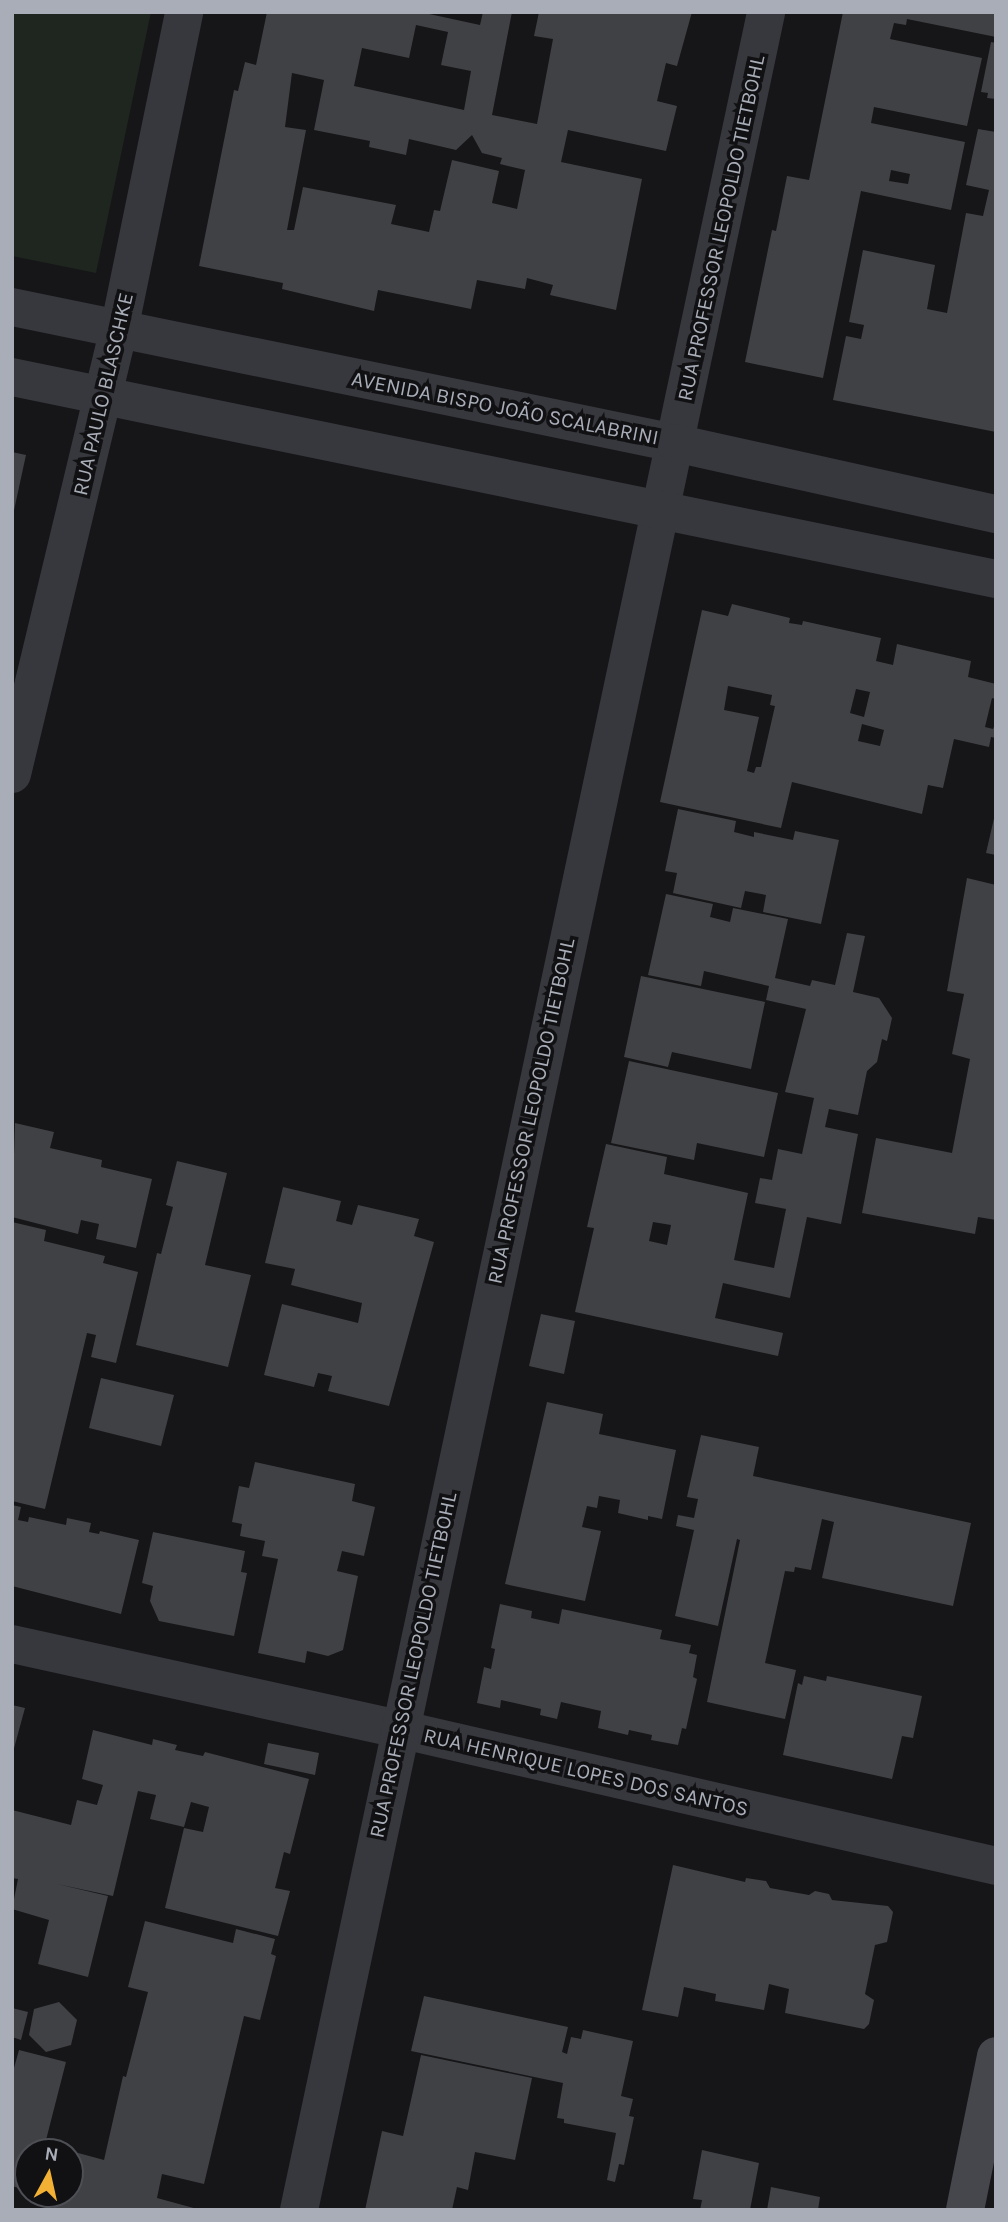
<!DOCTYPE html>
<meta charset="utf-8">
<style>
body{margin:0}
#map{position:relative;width:1008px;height:2222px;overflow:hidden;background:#161618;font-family:Karla,sans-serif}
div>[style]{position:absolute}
.green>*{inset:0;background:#1e261f}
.building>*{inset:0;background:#404145}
.minor>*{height:38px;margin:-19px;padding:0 19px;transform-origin:19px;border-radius:19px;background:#37383d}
.tertiary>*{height:38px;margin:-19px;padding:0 19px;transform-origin:19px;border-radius:19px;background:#37383d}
.secondary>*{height:38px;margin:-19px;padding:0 19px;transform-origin:19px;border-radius:19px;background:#45474d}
span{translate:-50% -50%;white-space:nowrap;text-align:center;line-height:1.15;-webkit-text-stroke:7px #111113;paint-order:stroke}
.street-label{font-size:21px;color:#a8adb8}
.frame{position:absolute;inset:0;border:14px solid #a8adb8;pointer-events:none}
.north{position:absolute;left:14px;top:2138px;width:70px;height:70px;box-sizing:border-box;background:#111113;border:2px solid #4d4f55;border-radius:50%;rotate:8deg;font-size:19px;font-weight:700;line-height:28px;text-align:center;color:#a8adb8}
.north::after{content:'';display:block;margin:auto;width:24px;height:32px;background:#f2b134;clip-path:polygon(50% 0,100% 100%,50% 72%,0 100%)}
</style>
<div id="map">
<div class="green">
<div style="clip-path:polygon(12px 12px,151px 12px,96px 273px,12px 256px)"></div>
</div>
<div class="building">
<div style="clip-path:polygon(evenodd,267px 12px,420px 12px,480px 25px,483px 12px,512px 12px,492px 115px,537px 124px,553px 39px,534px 36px,539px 12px,692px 12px,677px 66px,666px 63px,657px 101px,677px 106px,666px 151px,568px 130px,561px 162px,642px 179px,616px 310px,550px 295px,553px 285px,527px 278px,525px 289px,477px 280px,471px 309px,378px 290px,374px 311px,282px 289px,283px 283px,199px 266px,234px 90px,238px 91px,245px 62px,256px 65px,267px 12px,416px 25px,448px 32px,441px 65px,471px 71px,464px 110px,354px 86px,362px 48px,409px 58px,416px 25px,267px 12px,292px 73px,324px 80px,314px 130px,370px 141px,369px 147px,406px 155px,409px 139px,456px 150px,472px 135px,482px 153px,502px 158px,500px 164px,525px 170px,517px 209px,492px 203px,499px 171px,452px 160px,440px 211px,434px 210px,429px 232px,391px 224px,396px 205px,303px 187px,294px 230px,287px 230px,306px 130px,285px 127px,292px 73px)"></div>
<div style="clip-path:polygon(evenodd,843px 12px,996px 12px,996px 37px,907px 19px,906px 25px,894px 23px,890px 39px,982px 58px,967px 126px,874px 107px,871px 123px,965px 142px,951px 210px,861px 191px,823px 378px,745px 362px,772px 230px,776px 231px,787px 176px,809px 180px,843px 12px,891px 170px,910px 174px,908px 184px,889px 181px,891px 170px)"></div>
<div style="clip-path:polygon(991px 42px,996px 43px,996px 99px,987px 98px,988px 93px,981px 92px)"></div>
<div style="clip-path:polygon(978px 129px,996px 132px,996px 432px,833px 400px,846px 336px,861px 339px,864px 325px,849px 322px,863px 250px,935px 265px,927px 309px,947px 313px,966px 213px,983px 216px,989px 190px,966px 185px)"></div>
<div style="clip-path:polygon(12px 452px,26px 455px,13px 515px,12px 515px)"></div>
<div style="clip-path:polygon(evenodd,732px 604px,790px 618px,789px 623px,802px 625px,803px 621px,881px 638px,876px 661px,893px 665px,897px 644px,971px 661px,968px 677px,996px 684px,996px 699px,992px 698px,985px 727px,993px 729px,996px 722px,996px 738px,991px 737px,989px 747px,954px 739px,943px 788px,928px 785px,922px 814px,792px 782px,781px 828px,660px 802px,702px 610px,728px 616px,732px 604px,728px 686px,772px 695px,770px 705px,775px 706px,761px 767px,756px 767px,754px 773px,747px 771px,759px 717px,724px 710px,728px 686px,732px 604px,856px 689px,870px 692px,864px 717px,850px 713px,856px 689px,732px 604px,862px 724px,884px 730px,880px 746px,858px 741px,862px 724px)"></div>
<div style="clip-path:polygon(678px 809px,736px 821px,734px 832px,754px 837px,754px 832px,793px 840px,795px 831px,839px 840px,821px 924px,763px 912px,766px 895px,745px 891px,741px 908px,673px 893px,677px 873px,665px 871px)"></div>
<div style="clip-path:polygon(995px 814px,996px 814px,996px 855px,986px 853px)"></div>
<div style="clip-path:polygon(967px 878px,996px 885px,996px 1220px,978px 1217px,975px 1234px,862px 1213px,876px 1138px,952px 1153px,970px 1059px,952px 1054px,964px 994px,947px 991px)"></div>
<div style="clip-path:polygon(evenodd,666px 894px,713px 904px,710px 917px,730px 922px,733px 908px,788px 919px,775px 978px,810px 986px,812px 980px,835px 985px,847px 933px,865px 936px,853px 992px,879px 998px,892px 1018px,887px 1041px,882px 1039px,877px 1062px,867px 1071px,858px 1115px,829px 1109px,825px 1127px,858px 1134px,841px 1224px,807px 1217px,790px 1298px,723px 1283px,715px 1318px,783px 1333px,778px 1356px,575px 1312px,594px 1228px,587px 1227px,606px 1144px,667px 1157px,664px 1174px,748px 1193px,734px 1260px,774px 1268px,786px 1209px,755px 1203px,760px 1178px,772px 1180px,778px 1149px,802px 1154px,814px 1098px,785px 1092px,806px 1009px,766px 1000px,769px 986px,704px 971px,701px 986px,648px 975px,666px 894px,653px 1222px,671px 1225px,667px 1245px,649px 1241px,653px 1222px)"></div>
<div style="clip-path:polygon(641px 976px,765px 1002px,751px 1069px,672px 1052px,668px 1067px,624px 1057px)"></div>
<div style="clip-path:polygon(629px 1061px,778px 1093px,764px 1157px,697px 1143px,694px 1160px,611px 1143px)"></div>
<div style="clip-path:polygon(15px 1123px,54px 1132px,50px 1148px,102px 1160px,101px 1167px,152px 1179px,136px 1248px,96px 1239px,99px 1224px,81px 1220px,78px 1234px,12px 1217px)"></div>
<div style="clip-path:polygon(177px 1161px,227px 1173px,205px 1265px,251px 1275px,228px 1367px,136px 1345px,157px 1253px,161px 1254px,173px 1207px,166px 1205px)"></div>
<div style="clip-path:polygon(283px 1187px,341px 1201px,336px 1221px,352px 1225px,358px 1205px,419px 1219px,414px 1236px,434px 1242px,389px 1406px,328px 1391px,332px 1376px,318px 1373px,314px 1387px,264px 1375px,282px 1304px,358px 1323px,362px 1303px,291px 1285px,295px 1269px,265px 1263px)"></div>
<div style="clip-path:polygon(12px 1222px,46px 1230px,44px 1241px,105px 1256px,103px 1263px,138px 1272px,116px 1363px,91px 1357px,96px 1335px,87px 1333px,45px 1509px,12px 1501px)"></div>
<div style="clip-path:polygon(541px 1314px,575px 1321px,564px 1374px,529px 1366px)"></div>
<div style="clip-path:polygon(101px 1378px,174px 1395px,161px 1446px,89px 1428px)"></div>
<div style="clip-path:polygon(547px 1402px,603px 1414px,599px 1434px,676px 1450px,662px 1519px,648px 1516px,648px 1520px,618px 1513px,620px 1500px,599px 1496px,597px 1508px,587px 1506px,582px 1527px,601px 1531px,585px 1601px,505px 1584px)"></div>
<div style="clip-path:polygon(701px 1435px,759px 1447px,753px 1476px,971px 1523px,953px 1606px,822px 1578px,834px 1522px,822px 1519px,811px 1570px,795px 1567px,794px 1572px,785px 1571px,765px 1663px,796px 1670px,785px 1719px,707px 1702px,740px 1540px,737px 1539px,718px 1626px,675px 1616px,694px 1530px,676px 1526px,678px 1515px,694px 1518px,698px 1499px,687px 1497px)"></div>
<div style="clip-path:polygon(255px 1462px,355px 1484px,352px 1501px,375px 1507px,364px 1556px,342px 1551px,337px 1571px,358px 1576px,343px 1650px,328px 1656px,307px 1651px,305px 1663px,258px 1653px,278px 1559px,262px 1556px,265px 1541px,240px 1536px,242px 1524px,232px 1522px,239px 1486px,249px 1488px)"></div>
<div style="clip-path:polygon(12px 1505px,21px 1507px,18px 1520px,28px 1522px,29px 1517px,66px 1525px,67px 1518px,91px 1523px,89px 1532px,99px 1534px,100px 1531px,139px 1540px,121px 1614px,12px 1586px)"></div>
<div style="clip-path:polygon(153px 1532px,245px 1551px,241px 1572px,247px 1573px,234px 1636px,159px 1621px,150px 1601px,153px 1586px,142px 1583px)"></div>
<div style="clip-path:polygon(500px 1604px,532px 1611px,531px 1618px,559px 1624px,562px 1609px,662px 1630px,660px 1639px,691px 1645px,689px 1653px,697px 1655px,693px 1677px,697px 1679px,686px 1729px,682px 1728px,678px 1745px,651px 1740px,652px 1735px,629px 1730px,628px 1735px,598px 1728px,601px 1711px,561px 1702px,557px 1719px,540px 1715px,541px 1709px,501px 1700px,500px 1708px,477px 1703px,484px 1667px,491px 1669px,495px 1649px,491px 1648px)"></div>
<div style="clip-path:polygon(804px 1676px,826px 1681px,827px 1676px,922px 1696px,913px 1738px,902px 1736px,892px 1779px,783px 1755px,798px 1683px,802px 1685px)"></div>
<div style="clip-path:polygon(12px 1705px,25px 1708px,13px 1752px,12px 1752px)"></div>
<div style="clip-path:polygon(93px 1730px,152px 1745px,153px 1739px,177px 1745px,175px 1750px,203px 1756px,205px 1752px,309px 1779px,290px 1854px,284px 1852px,275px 1888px,290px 1891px,278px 1936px,165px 1908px,184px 1828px,203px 1832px,209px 1807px,191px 1802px,184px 1827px,150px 1819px,156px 1795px,138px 1791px,113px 1896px,57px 1884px,108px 1896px,88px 1977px,38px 1964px,49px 1920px,12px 1909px,18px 1879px,12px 1878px,12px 1810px,71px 1825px,77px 1800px,97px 1805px,103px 1785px,82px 1779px)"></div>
<div style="clip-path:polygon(268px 1743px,319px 1753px,315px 1775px,264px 1764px)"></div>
<div style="clip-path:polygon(673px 1865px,745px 1882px,746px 1878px,766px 1881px,770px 1888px,809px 1895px,815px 1891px,829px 1894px,832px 1900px,888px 1906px,893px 1912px,887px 1942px,875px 1945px,865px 1994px,874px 2000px,869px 2024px,864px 2029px,785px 2013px,789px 1989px,769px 1984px,764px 2010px,715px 2001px,716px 1994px,684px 1987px,678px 2017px,642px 2010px)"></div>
<div style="clip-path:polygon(145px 1921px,233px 1943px,236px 1929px,275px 1939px,271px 1954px,276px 1956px,260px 2020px,244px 2016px,204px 2184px,162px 2174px,157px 2198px,201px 2210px,53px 2210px,57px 2194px,70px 2194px,70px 2152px,28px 2152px,25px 2190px,12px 2186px,12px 2075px,19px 2050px,66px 2062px,45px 2144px,104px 2160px,123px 2076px,126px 2077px,148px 1992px,128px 1987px)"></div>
<div style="clip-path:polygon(424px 1996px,568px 2027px,562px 2052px,567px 2054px,571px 2037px,581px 2039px,583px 2030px,633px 2041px,621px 2096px,633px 2099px,629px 2116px,634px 2117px,624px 2165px,619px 2164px,615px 2182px,607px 2180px,616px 2133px,564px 2123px,564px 2119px,557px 2118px,563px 2083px,411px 2051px)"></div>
<div style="clip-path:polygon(59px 2002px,77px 2020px,71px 2045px,46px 2052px,29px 2035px,34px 2009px)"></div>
<div style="clip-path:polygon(12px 2008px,28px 2012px,21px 2040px,12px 2037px)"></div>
<div style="clip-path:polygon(421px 2055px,532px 2078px,515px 2160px,475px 2152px,468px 2190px,457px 2187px,452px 2210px,365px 2210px,382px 2131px,403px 2136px)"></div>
<div style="clip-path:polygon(702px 2150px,759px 2163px,750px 2210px,700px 2210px,702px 2200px,693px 2199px)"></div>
<div style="clip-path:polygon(771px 2187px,820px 2197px,818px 2210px,767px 2210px)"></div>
</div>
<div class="minor">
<div style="left:12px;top:774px;width:457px;rotate:-76.5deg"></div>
<div style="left:119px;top:330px;width:325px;rotate:-78.4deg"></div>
<div style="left:12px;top:1644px;width:396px;rotate:12.4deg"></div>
<div style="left:399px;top:1729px;width:613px;rotate:12.92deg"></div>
<div style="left:299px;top:2210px;width:2247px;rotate:-78deg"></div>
</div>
<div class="tertiary">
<div style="left:12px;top:307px;width:677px;rotate:11.59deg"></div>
<div style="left:675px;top:443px;width:329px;rotate:12.5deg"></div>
<div style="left:12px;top:377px;width:1005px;rotate:11.6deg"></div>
</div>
<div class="secondary">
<div style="left:965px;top:2210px;width:157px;rotate:-78.6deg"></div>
</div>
<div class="street-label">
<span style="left:721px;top:228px;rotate:-78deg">RUA PROFESSOR LEOPOLDO TIETBOHL</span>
<span style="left:103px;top:394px;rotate:-77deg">RUA PAULO BLASCHKE</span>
<span style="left:505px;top:408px;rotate:11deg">AVENIDA BISPO JOÃO SCALABRINI</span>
<span style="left:531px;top:1111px;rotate:-78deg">RUA PROFESSOR LEOPOLDO TIETBOHL</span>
<span style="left:413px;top:1665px;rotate:-78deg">RUA PROFESSOR LEOPOLDO TIETBOHL</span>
<span style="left:586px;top:1772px;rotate:13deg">RUA HENRIQUE LOPES DOS SANTOS</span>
</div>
<div class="frame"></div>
<div class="north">N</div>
</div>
